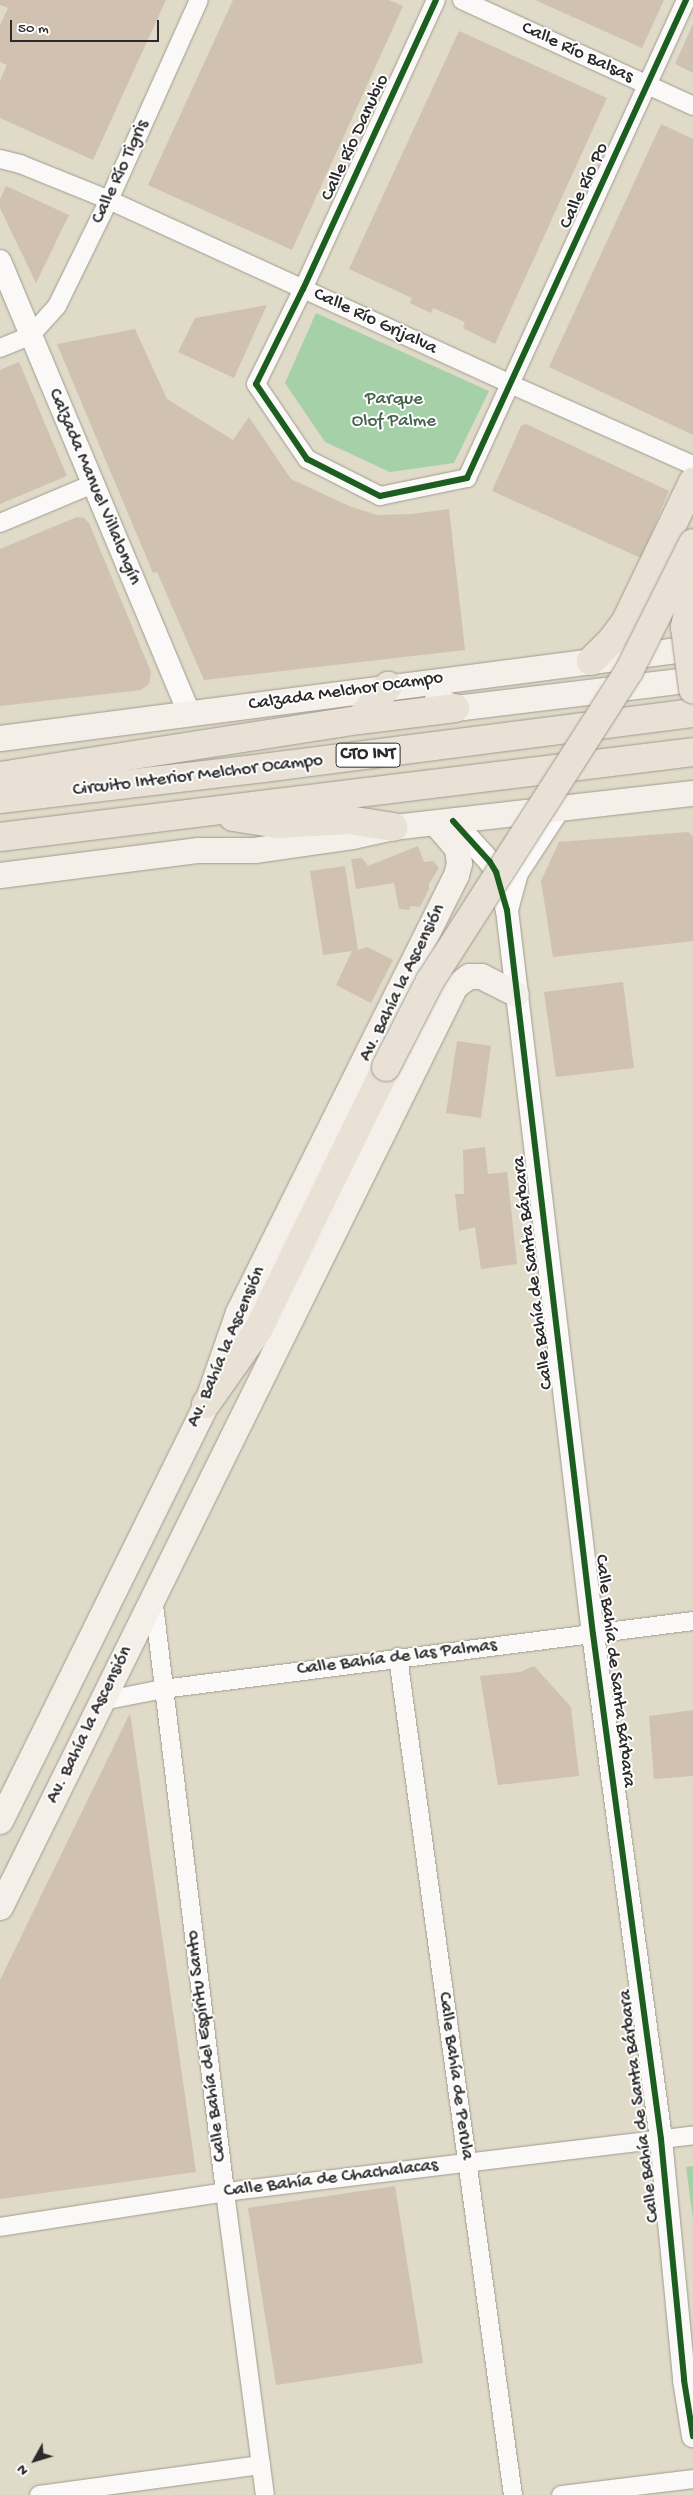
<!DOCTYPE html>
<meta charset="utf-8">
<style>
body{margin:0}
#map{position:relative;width:693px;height:2495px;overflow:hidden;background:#e0dac8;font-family:"Gochi Hand",sans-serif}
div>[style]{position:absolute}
.green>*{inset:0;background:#a6d1a8}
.building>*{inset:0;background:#d1c1b1}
.roads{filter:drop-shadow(0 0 1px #9f9b90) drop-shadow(0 0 1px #9f9b90)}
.minor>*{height:18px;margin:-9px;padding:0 9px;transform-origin:9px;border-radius:9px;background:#faf9f7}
.tertiary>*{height:22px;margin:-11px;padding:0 11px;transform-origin:11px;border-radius:11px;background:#faf9f7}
.secondary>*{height:25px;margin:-12.5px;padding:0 12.5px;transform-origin:12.5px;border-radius:12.5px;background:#f4f0e9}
.primary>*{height:28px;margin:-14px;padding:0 14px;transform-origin:14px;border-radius:14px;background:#e9e1d5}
.motorway>*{height:28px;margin:-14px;padding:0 14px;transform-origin:14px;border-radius:14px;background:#e9e1d5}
.bridges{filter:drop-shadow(0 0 1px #9f9b90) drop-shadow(0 0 1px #9f9b90)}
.primary-bridge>*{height:28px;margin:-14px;padding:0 14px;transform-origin:14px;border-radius:14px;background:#e9e1d5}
.cycleway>*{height:6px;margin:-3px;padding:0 3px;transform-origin:3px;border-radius:3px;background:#1b5e20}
span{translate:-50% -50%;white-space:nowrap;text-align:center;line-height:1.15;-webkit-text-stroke:4px #fff;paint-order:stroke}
.shield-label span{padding:1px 4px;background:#fff;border:1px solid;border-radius:4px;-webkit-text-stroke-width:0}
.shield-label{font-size:18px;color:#2b2b2b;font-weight:700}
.street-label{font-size:19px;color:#2b2b2b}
.park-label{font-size:19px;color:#46634d}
.north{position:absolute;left:10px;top:2435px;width:50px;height:50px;-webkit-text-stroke:4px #fff;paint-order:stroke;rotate:231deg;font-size:14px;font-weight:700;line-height:20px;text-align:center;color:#2b2b2b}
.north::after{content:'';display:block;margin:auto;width:18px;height:22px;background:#2b2b2b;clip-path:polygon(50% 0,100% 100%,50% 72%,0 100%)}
.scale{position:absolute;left:10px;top:20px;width:149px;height:22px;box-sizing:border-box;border:2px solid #2b2b2b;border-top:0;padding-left:6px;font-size:15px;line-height:18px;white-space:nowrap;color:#2b2b2b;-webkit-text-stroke:4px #fff;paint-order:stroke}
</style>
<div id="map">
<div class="green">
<div style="clip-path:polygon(316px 313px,489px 391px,454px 463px,390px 472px,325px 442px,285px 383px)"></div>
<div style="clip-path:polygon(693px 2166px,693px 2219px,686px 2167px)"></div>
</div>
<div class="building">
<div style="clip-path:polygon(0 0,166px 0,93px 160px,0 118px,0 81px,7px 65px,0 62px,0 25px,8px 8px,0 5px)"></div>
<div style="clip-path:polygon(233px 0,389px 0,403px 6px,292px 250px,148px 185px)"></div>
<div style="clip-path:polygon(535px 0,664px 0,642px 48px)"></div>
<div style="clip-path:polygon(693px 24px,693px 73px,675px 64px)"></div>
<div style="clip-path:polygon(459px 31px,607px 98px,495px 344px,463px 328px,465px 322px,433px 308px,431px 313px,410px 303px,412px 298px,349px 269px)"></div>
<div style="clip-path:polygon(661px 124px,693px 139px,693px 435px,549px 367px)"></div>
<div style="clip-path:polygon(6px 186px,69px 215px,36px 283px,0 208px,0 199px)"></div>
<div style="clip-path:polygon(267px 305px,234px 378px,178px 352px,195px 318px)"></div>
<div style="clip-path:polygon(135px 329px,167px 399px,233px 440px,249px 417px,291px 479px,349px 506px,377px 515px,412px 514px,449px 509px,465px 650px,204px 680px,157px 572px,153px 573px,57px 344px)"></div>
<div style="clip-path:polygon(19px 362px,67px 476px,0 504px,0 370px)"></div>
<div style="clip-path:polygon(526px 424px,669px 491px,641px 558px,492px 491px,521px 426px)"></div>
<div style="clip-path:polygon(77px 517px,84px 518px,89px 523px,151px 672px,149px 684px,141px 690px,0 706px,0 549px)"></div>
<div style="clip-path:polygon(688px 832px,693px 836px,693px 941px,553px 957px,541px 881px,559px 842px)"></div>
<div style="clip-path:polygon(418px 846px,424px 862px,433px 861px,439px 868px,429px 884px,429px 889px,420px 907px,411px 906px,409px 910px,399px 909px,394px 883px,356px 889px,351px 859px,362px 858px,368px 866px)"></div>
<div style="clip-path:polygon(345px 866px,358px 950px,367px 947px,393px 960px,371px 1003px,336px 985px,352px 951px,323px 955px,310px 871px)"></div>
<div style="clip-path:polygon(623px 982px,634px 1068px,556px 1077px,544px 992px)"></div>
<div style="clip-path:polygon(457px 1041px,491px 1046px,481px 1118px,446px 1113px)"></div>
<div style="clip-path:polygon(485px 1147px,488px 1174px,507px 1172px,517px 1264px,481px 1269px,475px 1227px,459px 1231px,455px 1194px,464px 1194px,463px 1150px)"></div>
<div style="clip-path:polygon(534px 1666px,571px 1707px,579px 1776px,498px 1785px,480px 1676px,520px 1672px)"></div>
<div style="clip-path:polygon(693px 1710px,693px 1776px,654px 1779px,649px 1716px)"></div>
<div style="clip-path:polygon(130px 1713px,196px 2172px,0 2199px,0 1980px)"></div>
<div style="clip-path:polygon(395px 2186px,423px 2363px,276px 2385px,248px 2208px)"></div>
</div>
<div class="roads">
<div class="minor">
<div style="left:436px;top:0;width:318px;rotate:114.7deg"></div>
<div style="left:303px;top:289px;width:106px;rotate:116.3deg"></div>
<div style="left:256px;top:384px;width:91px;rotate:55.8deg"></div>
<div style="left:307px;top:459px;width:82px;rotate:26.9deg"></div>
<div style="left:380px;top:496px;width:89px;rotate:-11.7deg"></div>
<div style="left:467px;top:478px;width:526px;rotate:-65.38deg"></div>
<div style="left:462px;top:0;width:254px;rotate:24.6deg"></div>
<div style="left:0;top:159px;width:21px;rotate:14deg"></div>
<div style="left:20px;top:164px;width:96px;rotate:22deg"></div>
<div style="left:109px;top:200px;width:441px;rotate:24.6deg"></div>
<div style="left:510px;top:384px;width:200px;rotate:23.9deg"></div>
<div style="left:0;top:348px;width:32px;rotate:-22deg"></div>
<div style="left:30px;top:336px;width:40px;rotate:-48deg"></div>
<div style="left:57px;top:306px;width:118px;rotate:-63.9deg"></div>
<div style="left:109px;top:200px;width:219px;rotate:-65.8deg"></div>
<div style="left:0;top:523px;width:101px;rotate:-22.8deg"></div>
<div style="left:153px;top:1597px;width:599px;rotate:83.1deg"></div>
<div style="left:225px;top:2192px;width:306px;rotate:82.5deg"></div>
<div style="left:398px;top:1657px;width:846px;rotate:82.19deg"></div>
<div style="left:102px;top:1701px;width:62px;rotate:-11.1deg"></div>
<div style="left:163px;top:1689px;width:534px;rotate:-7.31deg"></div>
<div style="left:0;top:2227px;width:228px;rotate:-8.8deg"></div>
<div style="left:225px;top:2192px;width:471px;rotate:-6.9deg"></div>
<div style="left:39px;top:2495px;width:224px;rotate:-7.7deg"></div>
<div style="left:561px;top:2495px;width:133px;rotate:-6.9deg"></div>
</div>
<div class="tertiary">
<div style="left:0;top:261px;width:490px;rotate:67.3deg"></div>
<div style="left:453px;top:821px;width:55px;rotate:47.9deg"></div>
<div style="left:490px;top:862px;width:12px;rotate:59deg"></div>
<div style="left:496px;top:872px;width:40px;rotate:74deg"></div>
<div style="left:507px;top:910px;width:729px;rotate:83.23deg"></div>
<div style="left:593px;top:1634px;width:510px;rotate:82.33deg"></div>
<div style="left:661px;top:2139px;width:242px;rotate:84.5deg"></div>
<div style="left:684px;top:2380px;width:57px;rotate:80.9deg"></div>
<div style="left:507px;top:910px;width:38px;rotate:-75deg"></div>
<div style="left:517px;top:873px;width:75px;rotate:-56.9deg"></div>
</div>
<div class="secondary">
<div style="left:437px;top:699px;width:20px;rotate:27deg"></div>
<div style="left:455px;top:708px;width:240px;rotate:-6.9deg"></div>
<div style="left:0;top:738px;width:699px;rotate:-7.4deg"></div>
<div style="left:0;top:875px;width:200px;rotate:-7.2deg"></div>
<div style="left:198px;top:850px;width:56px"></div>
<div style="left:254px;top:850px;width:99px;rotate:-8.1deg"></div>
<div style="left:352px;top:836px;width:42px;rotate:-12.4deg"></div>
<div style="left:393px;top:827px;width:302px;rotate:-6.5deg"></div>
<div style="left:0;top:1821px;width:465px;rotate:-63.7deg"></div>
<div style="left:206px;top:1404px;width:97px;rotate:-70.8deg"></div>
<div style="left:238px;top:1312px;width:488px;rotate:-63.5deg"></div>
<div style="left:456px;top:875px;width:12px;rotate:-76deg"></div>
<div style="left:459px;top:863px;width:15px;rotate:-98deg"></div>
<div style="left:457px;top:848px;width:33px;rotate:-131deg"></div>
<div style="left:0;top:1907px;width:1027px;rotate:-63.71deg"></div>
<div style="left:455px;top:986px;width:17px;rotate:-36deg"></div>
<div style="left:469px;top:976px;width:12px"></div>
<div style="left:481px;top:976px;width:39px;rotate:27deg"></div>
</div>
<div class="primary">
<div style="left:591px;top:661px;width:30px;rotate:-45deg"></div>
<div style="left:612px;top:640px;width:21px;rotate:-53deg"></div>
<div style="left:625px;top:623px;width:157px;rotate:-64.3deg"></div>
<div style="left:206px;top:1404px;width:90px;rotate:-54.9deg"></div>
<div style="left:258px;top:1330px;width:292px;rotate:-64deg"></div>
</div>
<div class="motorway">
<div style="left:359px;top:720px;width:97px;rotate:-7.1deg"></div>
<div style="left:0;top:776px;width:363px;rotate:-8.9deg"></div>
<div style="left:359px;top:720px;width:45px;rotate:-49.5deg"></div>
<div style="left:0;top:799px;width:265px;rotate:-6.7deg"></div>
<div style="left:263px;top:768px;width:434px;rotate:-7.3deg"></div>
<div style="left:233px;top:817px;width:45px;rotate:9deg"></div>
<div style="left:277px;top:824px;width:72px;rotate:-3.2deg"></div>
<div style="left:349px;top:820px;width:45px;rotate:9deg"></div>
<div style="left:0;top:837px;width:698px;rotate:-6.99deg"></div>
</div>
</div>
<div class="bridges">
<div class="primary-bridge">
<div style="left:693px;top:589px;width:39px;rotate:102deg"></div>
<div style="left:685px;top:627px;width:63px;rotate:82.6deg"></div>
<div style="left:386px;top:1067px;width:97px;rotate:-62.9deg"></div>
<div style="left:430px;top:981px;width:368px;rotate:-57.3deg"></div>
<div style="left:629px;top:671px;width:143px;rotate:-63.4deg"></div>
</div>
</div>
<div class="cycleway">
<div style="left:436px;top:0;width:318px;rotate:114.7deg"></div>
<div style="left:303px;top:289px;width:106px;rotate:116.3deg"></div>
<div style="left:256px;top:384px;width:91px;rotate:55.8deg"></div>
<div style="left:307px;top:459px;width:82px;rotate:26.9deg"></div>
<div style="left:380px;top:496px;width:89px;rotate:-11.7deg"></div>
<div style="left:467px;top:478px;width:526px;rotate:-65.38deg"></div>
<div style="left:453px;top:821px;width:55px;rotate:47.9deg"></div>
<div style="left:490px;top:862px;width:12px;rotate:59deg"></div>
<div style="left:496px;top:872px;width:40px;rotate:74deg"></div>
<div style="left:507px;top:910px;width:729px;rotate:83.23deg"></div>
<div style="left:593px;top:1634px;width:510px;rotate:82.33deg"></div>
<div style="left:661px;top:2139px;width:242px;rotate:84.5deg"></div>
<div style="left:684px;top:2380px;width:57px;rotate:80.9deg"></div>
</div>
<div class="shield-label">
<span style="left:368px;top:755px">CTO INT</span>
</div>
<div class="street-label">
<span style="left:577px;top:53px;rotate:25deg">Calle Río Balsas</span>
<span style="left:356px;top:138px;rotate:-65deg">Calle Río Danubio</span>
<span style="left:121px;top:172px;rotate:-65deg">Calle Río Tigris</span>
<span style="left:585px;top:186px;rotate:-65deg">Calle Río Po</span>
<span style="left:375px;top:322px;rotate:25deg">Calle Río Grijalva</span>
<span style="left:94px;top:487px;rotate:67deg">Calzada Manuel Villalongín</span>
<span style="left:346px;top:692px;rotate:-8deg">Calzada Melchor Ocampo</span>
<span style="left:198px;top:776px;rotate:-7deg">Circuito Interior Melchor Ocampo</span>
<span style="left:403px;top:983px;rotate:-64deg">Av. Bahía la Ascensión</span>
<span style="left:534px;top:1273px;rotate:-97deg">Calle Bahía de Santa Bárbara</span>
<span style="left:227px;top:1347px;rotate:-67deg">Av. Bahía la Ascensión</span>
<span style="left:397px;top:1658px;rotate:-7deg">Calle Bahía de las Palmas</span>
<span style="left:614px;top:1671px;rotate:83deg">Calle Bahía de Santa Bárbara</span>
<span style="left:90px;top:1725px;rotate:-64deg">Av. Bahía la Ascensión</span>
<span style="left:207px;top:2046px;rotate:-97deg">Calle Bahía del Espíritu Santo</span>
<span style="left:455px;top:2076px;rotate:82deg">Calle Bahía de Perula</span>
<span style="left:640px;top:2106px;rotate:-97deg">Calle Bahía de Santa Bárbara</span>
<span style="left:331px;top:2179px;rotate:-7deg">Calle Bahía de Chachalacas</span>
</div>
<div class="park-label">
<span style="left:394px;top:411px">Parque<br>Olof Palme</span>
</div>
<div class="north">N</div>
<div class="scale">50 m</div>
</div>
